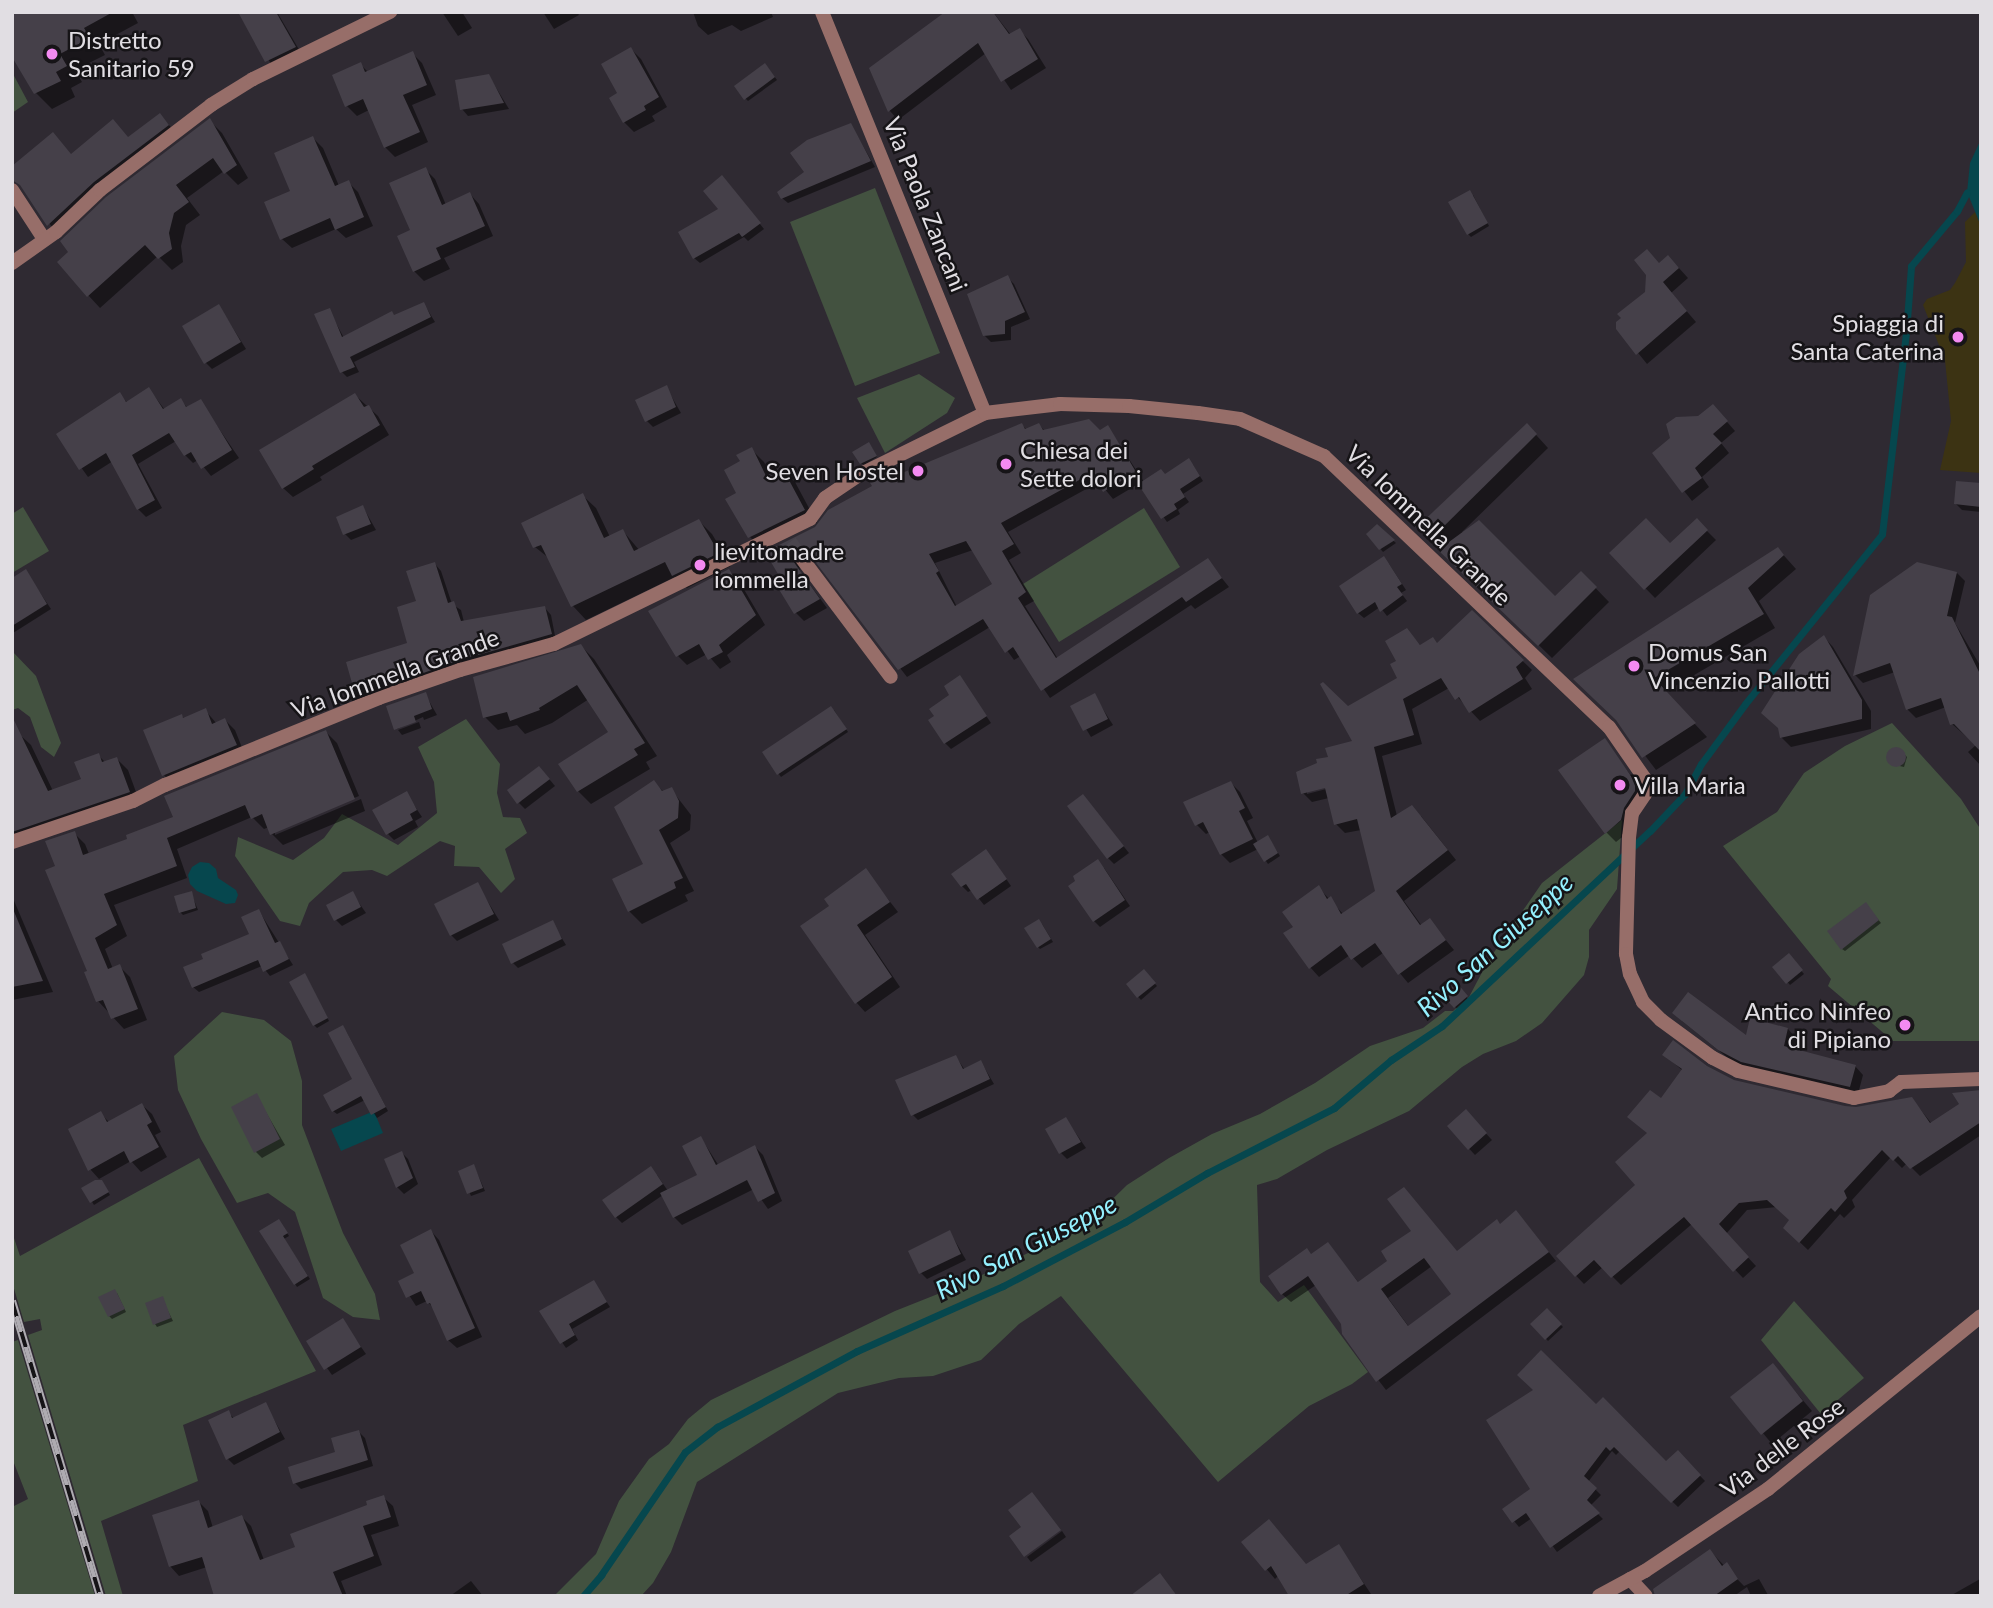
<!DOCTYPE html>
<style>
body{margin:0}
#map{position:relative;width:1993px;height:1608px;overflow:hidden;background:#2f2a32;font-family:Lato,sans-serif}
div>[style]{position:absolute}
.green>*{inset:0;background:#435240}
.sand>*{inset:0;background:#3c3313}
.water>*{inset:0;background:#06474e}
.shadow>*{inset:0;background:#0007}
.stream>*{height:7px;margin:-3.5px;padding:0 3.5px;transform-origin:3.5px;border-radius:3.5px;background:#06474e}
.building>*{inset:0;background:#454049}
.round{border-radius:50%}
.street-tunnel>*{height:14px;margin-top:-7px;transform-origin:0;background:repeating-linear-gradient(90deg,#4a454d 0 14px,transparent 0 21px)}
.street>*{height:14px;margin:-7px;padding:0 7px;transform-origin:7px;border-radius:7px;background:#976e69}
.rail>*{height:8px;margin-top:-4px;transform-origin:0;background:repeating-linear-gradient(90deg,#161417 0 16px,#aeabb1 0 32px);box-sizing:border-box;border-block:2px solid #aeabb1}
.dots>*{width:19px;height:19px;translate:-50% -50%;box-sizing:border-box;border:4px solid #161417;border-radius:50%}
span{translate:-50% -50%;white-space:nowrap;text-align:center;line-height:1.15;-webkit-text-stroke:5px #161417;paint-order:stroke}
.poi-label{font-size:24px;color:#e1dee3}
.left{translate:0 -50%;text-align:left}
.right{translate:-100% -50%;text-align:right}
.street-label{font-size:24px;color:#e1dee3}
.water-label{font-size:26px;color:#94f0fe;font-style:italic}
.frame{position:absolute;inset:0;border:14px solid #e1dee3;pointer-events:none}
</style>
<div id="map">
<div class="green">
<div style="clip-path:polygon(12px 72px,28px 102px,12px 113px)"></div>
<div style="clip-path:polygon(875px 188px,940px 353px,855px 386px,790px 222px)"></div>
<div style="clip-path:polygon(919px 374px,955px 398px,947px 413px,885px 453px,857px 398px)"></div>
<div style="clip-path:polygon(23px 507px,49px 551px,12px 573px,12px 514px)"></div>
<div style="clip-path:polygon(1144px 508px,1180px 567px,1059px 642px,1023px 584px)"></div>
<div style="clip-path:polygon(12px 651px,36px 676px,61px 743px,54px 757px,41px 747px,30px 717px,18px 708px,12px 710px)"></div>
<div style="clip-path:polygon(466px 719px,500px 764px,497px 793px,503px 817px,520px 818px,527px 833px,505px 849px,515px 879px,501px 893px,479px 867px,454px 866px,455px 846px,440px 841px,387px 876px,372px 870px,343px 872px,309px 903px,300px 926px,280px 921px,235px 856px,238px 837px,293px 860px,324px 838px,342px 814px,398px 845px,437px 813px,434px 782px,418px 747px)"></div>
<div style="clip-path:polygon(1892px 723px,1961px 799px,1981px 830px,1981px 1041px,1893px 1041px,1828px 986px,1831px 979px,1723px 846px,1777px 812px,1804px 773px,1845px 746px)"></div>
<div style="clip-path:polygon(1622px 820px,1617px 889px,1589px 930px,1589px 957px,1584px 975px,1542px 1023px,1516px 1041px,1483px 1054px,1462px 1067px,1409px 1111px,1327px 1150px,1277px 1179px,1257px 1185px,1260px 1282px,1278px 1302px,1304px 1285px,1368px 1372px,1352px 1384px,1309px 1406px,1218px 1482px,1061px 1296px,1019px 1324px,981px 1360px,933px 1376px,899px 1378px,838px 1393px,697px 1482px,671px 1552px,653px 1583px,641px 1596px,554px 1596px,596px 1554px,619px 1501px,649px 1459px,669px 1444px,688px 1419px,711px 1400px,895px 1311px,963px 1284px,1085px 1226px,1127px 1185px,1169px 1158px,1212px 1134px,1260px 1114px,1315px 1083px,1370px 1046px,1423px 1028px,1445px 1011px,1453px 1011px,1469px 997px,1488px 961px,1542px 883px)"></div>
<div style="clip-path:polygon(222px 1012px,264px 1020px,291px 1041px,302px 1081px,302px 1125px,343px 1233px,375px 1294px,380px 1320px,353px 1317px,323px 1298px,295px 1212px,268px 1193px,237px 1203px,201px 1139px,178px 1090px,174px 1056px)"></div>
<div style="clip-path:polygon(199px 1158px,316px 1371px,183px 1425px,198px 1481px,101px 1521px,123px 1596px,106px 1596px,28px 1335px,42px 1330px,40px 1319px,24px 1322px,12px 1282px,12px 1232px,20px 1256px)"></div>
<div style="clip-path:polygon(1794px 1301px,1864px 1378px,1821px 1414px,1761px 1340px)"></div>
<div style="clip-path:polygon(18px 1340px,95px 1596px,15px 1596px,12px 1590px,12px 1507px,28px 1499px,12px 1458px,12px 1342px)"></div>
</div>
<div class="sand">
<div style="clip-path:polygon(1975px 212px,1981px 226px,1981px 473px,1940px 470px,1951px 421px,1945px 360px,1923px 305px,1927px 299px,1950px 290px,1955px 283px,1966px 262px,1965px 222px)"></div>
</div>
<div class="water">
<div style="clip-path:polygon(1981px 139px,1981px 226px,1967px 192px,1970px 163px)"></div>
<div style="clip-path:polygon(200px 862px,209px 863px,216px 869px,218px 878px,236px 890px,238px 895px,235px 903px,226px 904px,197px 891px,190px 884px,188px 875px,192px 867px)"></div>
<div style="clip-path:polygon(374px 1111px,383px 1133px,341px 1151px,331px 1129px)"></div>
</div>
<div class="shadow">
<div style="clip-path:polygon(12px 12px,132px 12px,138px 23px,99px 44px,105px 55px,75px 70px,82px 82px,71px 88px,75px 97px,52px 109px,36px 93px,12px 51px)"></div>
<div style="clip-path:polygon(245px 12px,277px 12px,301px 53px,273px 67px,241px 15px)"></div>
<div style="clip-path:polygon(442px 12px,462px 12px,472px 28px,458px 36px)"></div>
<div style="clip-path:polygon(543px 12px,577px 12px,579px 15px,554px 29px)"></div>
<div style="clip-path:polygon(693px 12px,771px 12px,773px 17px,741px 31px,732px 25px,708px 35px,698px 26px)"></div>
<div style="clip-path:polygon(993px 12px,1011px 35px,1019px 30px,1028px 39px,1046px 68px,1011px 90px,986px 53px,898px 120px,890px 111px,871px 68px)"></div>
<div style="clip-path:polygon(631px 49px,641px 59px,667px 107px,652px 116px,655px 121px,634px 132px,624px 122px,619px 94px)"></div>
<div style="clip-path:polygon(413px 54px,422px 63px,436px 95px,412px 105px,428px 142px,395px 157px,385px 147px,369px 110px,357px 116px,347px 106px,361px 65px,369px 73px)"></div>
<div style="clip-path:polygon(768px 68px,777px 80px,748px 101px,745px 98px)"></div>
<div style="clip-path:polygon(489px 76px,509px 109px,468px 116px,462px 109px)"></div>
<div style="clip-path:polygon(160px 115px,177px 134px,57px 234px,21px 184px,72px 156px,129px 138px)"></div>
<div style="clip-path:polygon(210px 121px,222px 133px,248px 178px,238px 185px,224px 171px,187px 198px,200px 215px,186px 225px,181px 246px,183px 262px,172px 270px,158px 256px,100px 308px,88px 295px)"></div>
<div style="clip-path:polygon(851px 125px,875px 167px,788px 203px,782px 198px)"></div>
<div style="clip-path:polygon(313px 138px,323px 148px,339px 186px,348px 182px,358px 192px,373px 226px,346px 238px,336px 229px,292px 248px,282px 239px,292px 192px)"></div>
<div style="clip-path:polygon(425px 169px,435px 179px,446px 205px,470px 194px,479px 204px,493px 236px,444px 258px,450px 269px,424px 281px,414px 271px,412px 231px)"></div>
<div style="clip-path:polygon(727px 183px,764px 229px,748px 241px,744px 237px,700px 263px,694px 258px,720px 209px)"></div>
<div style="clip-path:polygon(1473px 195px,1489px 226px,1471px 237px,1468px 234px)"></div>
<div style="clip-path:polygon(1659px 265px,1678px 267px,1688px 278px,1671px 293px,1696px 322px,1647px 364px,1618px 328px,1647px 293px)"></div>
<div style="clip-path:polygon(1007px 277px,1014px 284px,1030px 319px,1011px 327px,1011px 340px,991px 342px,984px 335px)"></div>
<div style="clip-path:polygon(424px 304px,435px 322px,354px 362px,359px 372px,347px 377px,342px 372px,329px 310px,344px 338px)"></div>
<div style="clip-path:polygon(219px 306px,246px 349px,212px 369px,206px 363px)"></div>
<div style="clip-path:polygon(666px 387px,681px 413px,653px 427px,647px 421px)"></div>
<div style="clip-path:polygon(149px 389px,165px 410px,181px 401px,188px 408px,200px 401px,239px 458px,211px 476px,198px 460px,193px 463px,185px 455px,176px 441px,138px 464px,162px 508px,146px 517px,138px 509px,113px 461px,88px 477px,58px 435px,119px 395px,128px 403px)"></div>
<div style="clip-path:polygon(355px 395px,378px 416px,389px 435px,320px 477px,322px 480px,293px 497px,283px 488px)"></div>
<div style="clip-path:polygon(1721px 415px,1735px 431px,1721px 443px,1729px 453px,1702px 477px,1709px 487px,1692px 501px,1654px 453px)"></div>
<div style="clip-path:polygon(evenodd,1022px 425px,1027px 430px,1039px 425px,1045px 431px,1100px 433px,1108px 427px,1144px 482px,1193px 465px,1203px 481px,1183px 494px,1189px 502px,1178px 510px,1180px 514px,1167px 522px,1140px 483px,1113px 499px,1099px 482px,1008px 532px,1021px 553px,1009px 560px,1034px 601px,1025px 606px,1058px 659px,1208px 561px,1229px 587px,1195px 609px,1191px 605px,1050px 698px,1021px 656px,1014px 660px,990px 627px,907px 677px,815px 558px,804px 556px,799px 562px,800px 571px,827px 608px,804px 621px,796px 613px,775px 578px,781px 574px,768px 552px,816px 529px,891px 479px,1022px 425px,973px 550px,994px 584px,957px 607px,935px 563px,973px 550px)"></div>
<div style="clip-path:polygon(1527px 425px,1548px 448px,1462px 532px,1555px 599px,1581px 573px,1609px 602px,1552px 658px,1418px 528px)"></div>
<div style="clip-path:polygon(871px 446px,877px 457px,864px 465px,861px 463px)"></div>
<div style="clip-path:polygon(751px 449px,764px 462px,771px 475px,782px 469px,795px 482px,817px 523px,763px 550px,750px 537px,727px 500px,738px 494px,742px 462px)"></div>
<div style="clip-path:polygon(1981px 485px,1981px 512px,1962px 510px,1956px 504px)"></div>
<div style="clip-path:polygon(582px 495px,596px 508px,610px 537px,623px 531px,640px 551px,699px 521px,712px 534px,731px 566px,687px 588px,675px 577px,586px 620px,573px 606px,550px 559px,535px 547px)"></div>
<div style="clip-path:polygon(363px 507px,376px 530px,351px 540px,345px 534px)"></div>
<div style="clip-path:polygon(1697px 521px,1716px 540px,1655px 598px,1611px 553px,1670px 545px)"></div>
<div style="clip-path:polygon(1377px 526px,1396px 543px,1383px 552px,1368px 534px)"></div>
<div style="clip-path:polygon(1778px 549px,1796px 569px,1759px 601px,1775px 628px,1665px 692px,1707px 737px,1656px 770px,1619px 721px,1576px 680px)"></div>
<div style="clip-path:polygon(435px 564px,441px 571px,452px 604px,461px 610px,464px 622px,545px 608px,551px 615px,556px 641px,365px 703px,358px 696px,409px 644px,418px 602px)"></div>
<div style="clip-path:polygon(1389px 564px,1406px 590px,1401px 593px,1407px 601px,1387px 616px,1380px 607px,1364px 618px,1358px 613px)"></div>
<div style="clip-path:polygon(729px 571px,739px 581px,765px 625px,727px 655px,731px 662px,720px 669px,707px 654px,687px 665px,678px 656px)"></div>
<div style="clip-path:polygon(26px 572px,51px 609px,13px 633px,12px 605px)"></div>
<div style="clip-path:polygon(1957px 573px,1965px 581px,1955px 623px,1981px 667px,1981px 766px,1968px 752px,1976px 745px,1952px 724px,1946px 707px,1916px 718px,1908px 710px,1895px 672px,1863px 683px,1855px 675px)"></div>
<div style="clip-path:polygon(evenodd,1472px 612px,1532px 670px,1525px 678px,1532px 689px,1480px 721px,1449px 688px,1412px 709px,1422px 744px,1382px 756px,1397px 816px,1421px 816px,1456px 860px,1404px 901px,1422px 926px,1430px 921px,1454px 950px,1408px 983px,1383px 953px,1362px 968px,1350px 955px,1319px 977px,1310px 967px,1295px 927px,1319px 888px,1344px 915px,1377px 891px,1361px 830px,1345px 833px,1336px 824px,1329px 798px,1312px 802px,1303px 793px,1330px 758px,1354px 743px,1348px 708px,1400px 678px,1399px 661px,1407px 630px,1421px 646px,1438px 644px,1472px 612px,1333px 784px,1334px 787px,1307px 794px,1307px 790px,1333px 784px)"></div>
<div style="clip-path:polygon(1824px 637px,1833px 647px,1871px 711px,1871px 729px,1791px 747px,1781px 737px)"></div>
<div style="clip-path:polygon(581px 646px,594px 659px,657px 756px,646px 762px,650px 769px,591px 804px,578px 791px,610px 732px,589px 699px,552px 723px,525px 734px,517px 725px,498px 730px,485px 717px)"></div>
<div style="clip-path:polygon(960px 677px,991px 723px,951px 749px,945px 743px,952px 696px)"></div>
<div style="clip-path:polygon(425px 694px,437px 715px,424px 720px,423px 717px,397px 729px,388px 707px)"></div>
<div style="clip-path:polygon(1094px 695px,1113px 725px,1091px 737px,1072px 706px)"></div>
<div style="clip-path:polygon(205px 710px,217px 724px,225px 720px,235px 730px,245px 755px,173px 785px,164px 775px,181px 716px,185px 719px)"></div>
<div style="clip-path:polygon(834px 710px,848px 732px,781px 777px,764px 753px)"></div>
<div style="clip-path:polygon(419px 722px,421px 728px,402px 735px,398px 730px)"></div>
<div style="clip-path:polygon(326px 732px,337px 743px,359px 796px,275px 831px,275px 835px,361px 799px,365px 811px,283px 845px,272px 834px,269px 827px,264px 829px,252px 817px,177px 849px,187px 878px,114px 905px,127px 936px,105px 949px,113px 969px,119px 966px,130px 977px,147px 1020px,124px 1029px,98px 1001px,87px 973px,89px 972px,58px 867px,74px 833px,85px 844px,89px 854px,129px 840px,176px 818px)"></div>
<div style="clip-path:polygon(19px 734px,31px 745px,53px 791px,83px 780px,98px 755px,106px 763px,117px 759px,128px 770px,140px 803px,12px 847px,12px 737px)"></div>
<div style="clip-path:polygon(1604px 740px,1644px 793px,1631px 830px,1616px 842px,1606px 832px)"></div>
<div style="clip-path:polygon(1900px 750px,1907px 757px,1904px 767px,1891px 764px,1890px 753px)"></div>
<div style="clip-path:polygon(545px 774px,555px 786px,525px 809px,519px 803px)"></div>
<div style="clip-path:polygon(654px 783px,664px 792px,671px 789px,691px 815px,690px 830px,670px 843px,694px 891px,685px 895px,688px 901px,642px 924px,629px 911px,645px 865px)"></div>
<div style="clip-path:polygon(1231px 783px,1240px 792px,1253px 818px,1247px 821px,1258px 843px,1270px 840px,1280px 856px,1268px 864px,1258px 849px,1230px 863px,1221px 854px,1210px 832px,1206px 834px,1197px 825px,1186px 803px)"></div>
<div style="clip-path:polygon(406px 793px,422px 817px,415px 821px,418px 827px,394px 840px,388px 834px)"></div>
<div style="clip-path:polygon(1089px 803px,1129px 853px,1114px 864px,1108px 858px)"></div>
<div style="clip-path:polygon(992px 858px,1011px 886px,984px 905px,972px 890px,968px 892px,962px 886px)"></div>
<div style="clip-path:polygon(1104px 868px,1130px 906px,1100px 927px,1094px 921px)"></div>
<div style="clip-path:polygon(866px 871px,898px 912px,865px 935px,900px 987px,865px 1012px,856px 1002px,831px 906px)"></div>
<div style="clip-path:polygon(477px 884px,499px 920px,457px 941px,451px 935px)"></div>
<div style="clip-path:polygon(191px 893px,198px 910px,183px 915px,180px 912px)"></div>
<div style="clip-path:polygon(352px 893px,366px 913px,342px 926px,336px 920px)"></div>
<div style="clip-path:polygon(12px 896px,53px 992px,12px 1000px)"></div>
<div style="clip-path:polygon(1868px 907px,1881px 923px,1845px 951px,1842px 949px)"></div>
<div style="clip-path:polygon(259px 911px,293px 965px,270px 976px,262px 966px,199px 992px,193px 987px,251px 935px)"></div>
<div style="clip-path:polygon(552px 922px,566px 945px,518px 968px,513px 963px)"></div>
<div style="clip-path:polygon(1042px 924px,1053px 942px,1040px 949px,1038px 947px)"></div>
<div style="clip-path:polygon(1789px 956px,1804px 974px,1790px 985px,1775px 967px)"></div>
<div style="clip-path:polygon(1144px 972px,1157px 986px,1141px 1000px,1128px 985px)"></div>
<div style="clip-path:polygon(307px 978px,329px 1021px,317px 1028px,314px 1025px)"></div>
<div style="clip-path:polygon(1457px 986px,1469px 1000px,1458px 1010px,1445px 996px)"></div>
<div style="clip-path:polygon(1682px 1021px,1747px 1038px,1788px 1029px,1796px 1038px,1793px 1050px,1855px 1066px,1863px 1075px,1858px 1094px,1751px 1070px,1728px 1058px)"></div>
<div style="clip-path:polygon(346px 1031px,388px 1111px,377px 1118px,365px 1100px,337px 1114px,333px 1111px,355px 1080px)"></div>
<div style="clip-path:polygon(1665px 1055px,1707px 1067px,1733px 1081px,1856px 1109px,1912px 1099px,1932px 1124px,1981px 1092px,1981px 1135px,1920px 1176px,1907px 1163px,1902px 1168px,1891px 1157px,1852px 1200px,1855px 1207px,1844px 1218px,1840px 1214px,1808px 1250px,1785px 1228px,1791px 1220px,1777px 1207px,1747px 1210px,1726px 1234px,1756px 1266px,1743px 1278px,1692px 1224px,1621px 1285px,1603px 1267px,1584px 1284px,1558px 1257px,1638px 1186px,1649px 1134px,1661px 1101px,1683px 1071px)"></div>
<div style="clip-path:polygon(956px 1057px,965px 1070px,981px 1062px,994px 1084px,918px 1120px,913px 1115px)"></div>
<div style="clip-path:polygon(256px 1095px,285px 1145px,262px 1158px,256px 1152px)"></div>
<div style="clip-path:polygon(142px 1105px,152px 1114px,161px 1132px,155px 1135px,167px 1157px,141px 1172px,131px 1161px,99px 1179px,90px 1169px,100px 1113px,110px 1123px)"></div>
<div style="clip-path:polygon(1466px 1112px,1492px 1140px,1475px 1155px,1449px 1127px)"></div>
<div style="clip-path:polygon(1066px 1119px,1086px 1148px,1067px 1159px,1061px 1153px)"></div>
<div style="clip-path:polygon(701px 1138px,719px 1166px,755px 1147px,763px 1155px,782px 1201px,768px 1209px,754px 1189px,682px 1225px,674px 1217px,663px 1195px,622px 1223px,616px 1217px,657px 1175px,668px 1191px,699px 1176px)"></div>
<div style="clip-path:polygon(402px 1153px,408px 1159px,418px 1184px,404px 1194px,397px 1187px,386px 1160px)"></div>
<div style="clip-path:polygon(474px 1166px,485px 1191px,471px 1196px,461px 1172px)"></div>
<div style="clip-path:polygon(104px 1185px,110px 1195px,94px 1205px,84px 1189px)"></div>
<div style="clip-path:polygon(evenodd,1524px 1221px,1556px 1261px,1386px 1390px,1343px 1334px,1342px 1324px,1316px 1285px,1291px 1302px,1282px 1294px,1312px 1255px,1328px 1244px,1359px 1283px,1390px 1261px,1458px 1253px,1500px 1225px,1524px 1221px,1432px 1266px,1454px 1295px,1409px 1327px,1388px 1298px,1432px 1266px)"></div>
<div style="clip-path:polygon(281px 1223px,289px 1236px,284px 1239px,310px 1279px,297px 1287px,262px 1232px)"></div>
<div style="clip-path:polygon(431px 1231px,439px 1240px,482px 1337px,457px 1348px,448px 1340px,435px 1310px,427px 1301px,416px 1306px,400px 1281px,416px 1274px)"></div>
<div style="clip-path:polygon(950px 1232px,966px 1260px,927px 1279px,921px 1273px)"></div>
<div style="clip-path:polygon(594px 1283px,610px 1307px,572px 1329px,578px 1340px,566px 1348px,541px 1312px)"></div>
<div style="clip-path:polygon(117px 1293px,126px 1312px,112px 1319px,109px 1316px)"></div>
<div style="clip-path:polygon(162px 1299px,173px 1321px,157px 1327px,155px 1324px)"></div>
<div style="clip-path:polygon(1547px 1311px,1563px 1327px,1548px 1341px,1533px 1324px)"></div>
<div style="clip-path:polygon(342px 1320px,366px 1354px,332px 1375px,308px 1341px)"></div>
<div style="clip-path:polygon(1773px 1365px,1812px 1411px,1772px 1444px,1733px 1397px)"></div>
<div style="clip-path:polygon(265px 1404px,285px 1439px,234px 1465px,228px 1459px,228px 1413px,234px 1418px)"></div>
<div style="clip-path:polygon(1596px 1406px,1666px 1464px,1678px 1453px,1705px 1481px,1678px 1507px,1620px 1451px,1616px 1455px,1612px 1451px,1588px 1482px,1601px 1495px,1590px 1506px,1603px 1519px,1557px 1552px,1532px 1518px,1519px 1527px,1504px 1509px,1533px 1489px)"></div>
<div style="clip-path:polygon(359px 1432px,365px 1438px,373px 1466px,301px 1489px,295px 1483px,337px 1453px)"></div>
<div style="clip-path:polygon(383px 1497px,393px 1506px,399px 1526px,371px 1535px,382px 1565px,341px 1581px,347px 1596px,216px 1596px,207px 1567px,179px 1576px,170px 1566px,199px 1502px,208px 1511px,213px 1528px,242px 1517px,251px 1526px,264px 1560px,298px 1548px)"></div>
<div style="clip-path:polygon(1062px 1531px,1066px 1537px,1031px 1562px,1027px 1557px)"></div>
<div style="clip-path:polygon(1244px 1542px,1307px 1565px,1339px 1546px,1371px 1594px,1291px 1596px,1279px 1575px,1275px 1579px)"></div>
<div style="clip-path:polygon(1710px 1551px,1744px 1586px,1759px 1579px,1768px 1595px,1751px 1596px,1747px 1587px,1734px 1596px,1662px 1596px)"></div>
<div style="clip-path:polygon(1980px 1579px,1981px 1596px,1950px 1596px)"></div>
<div style="clip-path:polygon(471px 1581px,483px 1596px,450px 1596px)"></div>
</div>
<div class="stream">
<div style="left:583px;top:1596px;width:28px;rotate:-49deg"></div>
<div style="left:601px;top:1575px;width:149px;rotate:-55.7deg"></div>
<div style="left:685px;top:1452px;width:41px;rotate:-38deg"></div>
<div style="left:717px;top:1427px;width:159px;rotate:-28.5deg"></div>
<div style="left:857px;top:1351px;width:160px;rotate:-24deg"></div>
<div style="left:1003px;top:1286px;width:138px;rotate:-27.7deg"></div>
<div style="left:1125px;top:1222px;width:96px;rotate:-30.9deg"></div>
<div style="left:1207px;top:1173px;width:143px;rotate:-27.1deg"></div>
<div style="left:1334px;top:1108px;width:75px;rotate:-40.1deg"></div>
<div style="left:1391px;top:1060px;width:61px;rotate:-33.7deg"></div>
<div style="left:1442px;top:1026px;width:285px;rotate:-43.2deg"></div>
<div style="left:1650px;top:831px;width:51px;rotate:-46.6deg"></div>
<div style="left:1685px;top:794px;width:34px;rotate:-62deg"></div>
<div style="left:1701px;top:764px;width:74px;rotate:-53.7deg"></div>
<div style="left:1745px;top:704px;width:218px;rotate:-51.1deg"></div>
<div style="left:1882px;top:534px;width:202px;rotate:-83.2deg"></div>
<div style="left:1906px;top:333px;width:67px;rotate:-85.7deg"></div>
<div style="left:1911px;top:266px;width:72px;rotate:-50.1deg"></div>
<div style="left:1957px;top:211px;width:21px;rotate:-62deg"></div>
</div>
<div class="building">
<div style="clip-path:polygon(12px 12px,113px 12px,84px 28px,90px 38px,60px 54px,67px 66px,56px 72px,61px 81px,34px 94px,12px 57px)"></div>
<div style="clip-path:polygon(238px 12px,276px 12px,296px 47px,265px 62px)"></div>
<div style="clip-path:polygon(945px 12px,993px 12px,1009px 34px,1020px 28px,1038px 59px,1001px 82px,978px 43px,888px 112px,869px 68px)"></div>
<div style="clip-path:polygon(631px 47px,659px 97px,644px 106px,646px 110px,623px 123px,609px 98px,617px 93px,601px 64px)"></div>
<div style="clip-path:polygon(413px 51px,427px 85px,403px 95px,420px 132px,384px 148px,363px 99px,345px 107px,332px 75px,361px 62px,365px 72px)"></div>
<div style="clip-path:polygon(765px 63px,775px 77px,744px 100px,734px 86px)"></div>
<div style="clip-path:polygon(489px 74px,504px 103px,460px 110px,455px 80px)"></div>
<div style="clip-path:polygon(160px 113px,169px 125px,94px 182px,47px 226px,20px 185px,12px 180px,12px 166px,53px 132px,71px 154px,113px 119px,128px 137px)"></div>
<div style="clip-path:polygon(210px 118px,237px 165px,224px 174px,213px 158px,176px 185px,189px 202px,174px 213px,169px 233px,172px 249px,158px 259px,145px 245px,87px 297px,57px 262px,68px 252px,60px 241px,106px 197px)"></div>
<div style="clip-path:polygon(851px 123px,871px 161px,781px 199px,777px 192px,804px 172px,790px 153px,807px 140px)"></div>
<div style="clip-path:polygon(313px 136px,335px 186px,349px 180px,364px 217px,335px 230px,330px 218px,280px 240px,264px 202px,290px 191px,274px 153px)"></div>
<div style="clip-path:polygon(426px 167px,442px 205px,470px 192px,485px 226px,436px 248px,441px 259px,413px 272px,397px 236px,410px 230px,389px 183px)"></div>
<div style="clip-path:polygon(722px 175px,761px 223px,742px 237px,739px 233px,693px 259px,678px 232px,718px 209px,703px 191px)"></div>
<div style="clip-path:polygon(1470px 190px,1488px 223px,1467px 235px,1448px 202px)"></div>
<div style="clip-path:polygon(1647px 249px,1659px 263px,1668px 255px,1679px 268px,1663px 282px,1687px 311px,1636px 355px,1616px 329px,1616px 322px,1621px 318px,1617px 314px,1645px 292px,1646px 275px,1634px 260px)"></div>
<div style="clip-path:polygon(1008px 275px,1025px 312px,1005px 321px,1005px 334px,983px 336px,967px 294px)"></div>
<div style="clip-path:polygon(424px 302px,431px 317px,350px 357px,355px 367px,340px 373px,314px 314px,330px 308px,342px 337px,392px 311px,394px 315px)"></div>
<div style="clip-path:polygon(219px 304px,241px 342px,204px 364px,182px 326px)"></div>
<div style="clip-path:polygon(667px 385px,676px 407px,645px 422px,635px 400px)"></div>
<div style="clip-path:polygon(149px 387px,163px 409px,181px 398px,186px 407px,201px 399px,232px 450px,201px 469px,191px 452px,184px 456px,169px 433px,132px 455px,155px 500px,137px 510px,106px 453px,79px 470px,56px 434px,120px 392px,126px 402px)"></div>
<div style="clip-path:polygon(355px 393px,364px 407px,369px 405px,380px 425px,312px 466px,314px 469px,282px 489px,259px 450px)"></div>
<div style="clip-path:polygon(1713px 404px,1728px 421px,1713px 434px,1722px 443px,1695px 468px,1702px 478px,1682px 493px,1652px 453px,1670px 438px,1666px 424px,1676px 417px,1698px 416px)"></div>
<div style="clip-path:polygon(evenodd,1089px 419px,1100px 430px,1108px 425px,1136px 472px,1103px 492px,1092px 473px,1001px 523px,1014px 544px,1002px 551px,1026px 592px,1018px 598px,1056px 658px,1208px 558px,1222px 578px,1186px 602px,1182px 597px,1041px 691px,1013px 647px,1005px 653px,983px 619px,898px 670px,804px 547px,794px 549px,791px 558px,820px 599px,794px 614px,772px 578px,778px 574px,765px 552px,815px 527px,828px 510px,872px 486px,869px 481px,886px 472px,890px 478px,1022px 423px,1025px 429px,1039px 423px,1043px 430px,1089px 419px,966px 541px,992px 584px,955px 606px,936px 573px,939px 571px,929px 554px,966px 541px)"></div>
<div style="clip-path:polygon(1527px 423px,1537px 434px,1429px 541px,1416px 528px)"></div>
<div style="clip-path:polygon(869px 442px,877px 456px,860px 464px,852px 452px)"></div>
<div style="clip-path:polygon(752px 447px,766px 476px,782px 467px,805px 510px,748px 538px,725px 499px,736px 493px,724px 470px,740px 461px,736px 455px)"></div>
<div style="clip-path:polygon(1189px 458px,1200px 476px,1180px 489px,1185px 497px,1174px 504px,1177px 509px,1161px 519px,1138px 484px,1161px 469px,1165px 474px)"></div>
<div style="clip-path:polygon(1956px 481px,1981px 483px,1981px 507px,1954px 504px)"></div>
<div style="clip-path:polygon(583px 493px,604px 538px,623px 529px,634px 551px,699px 519px,719px 553px,672px 576px,665px 562px,571px 607px,541px 545px,533px 548px,521px 523px)"></div>
<div style="clip-path:polygon(363px 505px,371px 524px,343px 535px,336px 517px)"></div>
<div style="clip-path:polygon(1646px 518px,1670px 543px,1697px 518px,1708px 530px,1644px 590px,1609px 553px)"></div>
<div style="clip-path:polygon(1479px 520px,1555px 596px,1581px 571px,1597px 587px,1538px 646px,1438px 550px)"></div>
<div style="clip-path:polygon(1377px 524px,1395px 540px,1379px 550px,1366px 534px)"></div>
<div style="clip-path:polygon(1778px 547px,1784px 555px,1748px 588px,1764px 614px,1654px 678px,1696px 723px,1642px 758px,1616px 720px,1573px 679px)"></div>
<div style="clip-path:polygon(1384px 556px,1402px 584px,1397px 587px,1403px 595px,1380px 612px,1375px 602px,1357px 614px,1339px 586px)"></div>
<div style="clip-path:polygon(435px 562px,448px 603px,454px 601px,461px 621px,545px 606px,552px 634px,457px 661px,356px 697px,346px 662px,407px 643px,397px 607px,416px 601px,406px 571px)"></div>
<div style="clip-path:polygon(1917px 562px,1957px 572px,1947px 616px,1952px 617px,1981px 676px,1981px 752px,1954px 724px,1950px 725px,1941px 698px,1906px 710px,1890px 663px,1853px 676px,1870px 595px)"></div>
<div style="clip-path:polygon(26px 569px,47px 604px,12px 626px,12px 578px)"></div>
<div style="clip-path:polygon(729px 569px,756px 615px,719px 645px,723px 652px,708px 660px,699px 644px,676px 657px,648px 611px)"></div>
<div style="clip-path:polygon(1472px 610px,1524px 660px,1516px 667px,1523px 679px,1469px 713px,1459px 697px,1455px 700px,1441px 678px,1403px 699px,1414px 735px,1374px 747px,1391px 818px,1412px 805px,1448px 850px,1396px 891px,1420px 925px,1430px 918px,1446px 940px,1398px 975px,1375px 943px,1351px 960px,1341px 945px,1309px 969px,1283px 933px,1293px 927px,1282px 912px,1319px 885px,1327px 899px,1331px 896px,1341px 914px,1375px 891px,1357px 819px,1334px 825px,1325px 788px,1301px 794px,1296px 772px,1317px 763px,1316px 759px,1328px 757px,1325px 748px,1352px 741px,1320px 684px,1323px 682px,1348px 706px,1397px 678px,1390px 664px,1396px 661px,1385px 641px,1407px 628px,1420px 645px,1433px 637px,1437px 643px)"></div>
<div style="clip-path:polygon(1824px 635px,1862px 700px,1862px 719px,1780px 738px,1778px 728px,1761px 713px,1799px 654px)"></div>
<div style="clip-path:polygon(581px 644px,645px 743px,634px 749px,638px 755px,577px 792px,558px 764px,608px 732px,577px 685px,539px 708px,540px 710px,510px 721px,507px 712px,483px 718px,473px 677px)"></div>
<div style="clip-path:polygon(960px 675px,987px 716px,944px 744px,928px 720px,934px 716px,929px 709px,949px 695px,944px 686px)"></div>
<div style="clip-path:polygon(426px 692px,432px 709px,414px 716px,416px 722px,394px 730px,386px 706px)"></div>
<div style="clip-path:polygon(1095px 693px,1108px 719px,1083px 731px,1070px 706px)"></div>
<div style="clip-path:polygon(831px 706px,847px 729px,777px 775px,762px 752px)"></div>
<div style="clip-path:polygon(206px 708px,212px 724px,225px 718px,237px 745px,162px 776px,143px 730px,182px 714px,183px 718px)"></div>
<div style="clip-path:polygon(12px 716px,48px 791px,81px 779px,74px 762px,99px 753px,102px 762px,117px 757px,130px 792px,12px 832px)"></div>
<div style="clip-path:polygon(326px 730px,355px 799px,270px 835px,262px 814px,251px 819px,245px 805px,167px 838px,177px 866px,104px 894px,117px 925px,95px 938px,108px 969px,120px 964px,138px 1009px,111px 1019px,103px 1000px,96px 1002px,84px 972px,87px 971px,45px 870px,55px 866px,45px 841px,75px 831px,83px 855px,127px 839px,126px 835px,173px 817px,164px 796px)"></div>
<div style="clip-path:polygon(1605px 738px,1635px 782px,1635px 791px,1624px 808px,1621px 820px,1605px 834px,1558px 770px)"></div>
<div class="round" style="left:1886px;top:747px;width:20px;height:20px"></div>
<div style="clip-path:polygon(539px 766px,550px 779px,517px 804px,507px 790px)"></div>
<div style="clip-path:polygon(654px 780px,662px 791px,672px 787px,679px 801px,678px 818px,659px 830px,683px 878px,674px 882px,676px 888px,628px 912px,612px 879px,643px 864px,614px 807px)"></div>
<div style="clip-path:polygon(1231px 781px,1245px 808px,1239px 811px,1253px 839px,1220px 855px,1203px 822px,1195px 826px,1183px 802px)"></div>
<div style="clip-path:polygon(407px 791px,417px 810px,410px 814px,413px 820px,386px 835px,372px 810px)"></div>
<div style="clip-path:polygon(1083px 794px,1124px 846px,1107px 859px,1067px 806px)"></div>
<div style="clip-path:polygon(1268px 835px,1278px 853px,1264px 862px,1253px 844px)"></div>
<div style="clip-path:polygon(986px 849px,1007px 879px,977px 900px,966px 884px,961px 887px,951px 874px)"></div>
<div style="clip-path:polygon(1098px 859px,1125px 900px,1093px 922px,1068px 886px,1075px 881px,1073px 876px)"></div>
<div style="clip-path:polygon(866px 868px,890px 902px,857px 925px,892px 977px,855px 1004px,800px 926px,829px 906px,824px 899px)"></div>
<div style="clip-path:polygon(478px 882px,494px 914px,450px 936px,434px 904px)"></div>
<div style="clip-path:polygon(192px 891px,196px 908px,179px 913px,174px 896px)"></div>
<div style="clip-path:polygon(353px 891px,361px 907px,334px 921px,326px 905px)"></div>
<div style="clip-path:polygon(1866px 902px,1879px 920px,1841px 950px,1827px 931px)"></div>
<div style="clip-path:polygon(13px 909px,43px 981px,12px 987px)"></div>
<div style="clip-path:polygon(259px 909px,275px 943px,280px 941px,289px 959px,263px 972px,258px 960px,192px 988px,183px 967px,203px 959px,201px 954px,249px 934px,241px 917px)"></div>
<div style="clip-path:polygon(1039px 919px,1051px 939px,1037px 948px,1024px 928px)"></div>
<div style="clip-path:polygon(553px 920px,562px 939px,511px 964px,502px 944px)"></div>
<div style="clip-path:polygon(1789px 953px,1803px 970px,1786px 984px,1772px 967px)"></div>
<div style="clip-path:polygon(1144px 969px,1156px 983px,1137px 998px,1126px 984px)"></div>
<div style="clip-path:polygon(305px 973px,328px 1018px,313px 1026px,289px 982px)"></div>
<div style="clip-path:polygon(1457px 983px,1468px 996px,1454px 1008px,1443px 996px)"></div>
<div style="clip-path:polygon(1688px 992px,1746px 1035px,1750px 1018px,1788px 1028px,1784px 1046px,1856px 1065px,1850px 1087px,1741px 1062px,1718px 1050px,1672px 1013px)"></div>
<div style="clip-path:polygon(343px 1025px,386px 1107px,371px 1115px,361px 1096px,332px 1112px,323px 1095px,352px 1079px,328px 1033px)"></div>
<div style="clip-path:polygon(1673px 1040px,1707px 1066px,1734px 1080px,1845px 1106px,1856px 1107px,1912px 1097px,1930px 1123px,1959px 1104px,1952px 1093px,1981px 1090px,1981px 1122px,1910px 1169px,1898px 1156px,1893px 1161px,1882px 1150px,1844px 1191px,1847px 1198px,1835px 1212px,1831px 1208px,1799px 1243px,1783px 1228px,1789px 1220px,1767px 1200px,1739px 1203px,1719px 1224px,1749px 1257px,1733px 1272px,1684px 1217px,1611px 1278px,1594px 1260px,1575px 1277px,1556px 1256px,1635px 1185px,1615px 1162px,1647px 1133px,1627px 1117px,1650px 1090px,1661px 1098px,1682px 1069px,1662px 1055px)"></div>
<div style="clip-path:polygon(956px 1055px,963px 1069px,981px 1060px,990px 1079px,911px 1116px,895px 1080px)"></div>
<div style="clip-path:polygon(257px 1093px,280px 1139px,254px 1153px,231px 1107px)"></div>
<div style="clip-path:polygon(142px 1103px,152px 1122px,147px 1125px,159px 1147px,130px 1163px,124px 1151px,88px 1171px,68px 1129px,101px 1111px,107px 1122px)"></div>
<div style="clip-path:polygon(1466px 1109px,1487px 1133px,1468px 1150px,1447px 1126px)"></div>
<div style="clip-path:polygon(1066px 1117px,1081px 1142px,1059px 1154px,1045px 1129px)"></div>
<div style="clip-path:polygon(701px 1136px,716px 1165px,755px 1145px,775px 1193px,758px 1202px,747px 1180px,673px 1218px,660px 1193px,697px 1175px,682px 1146px)"></div>
<div style="clip-path:polygon(402px 1151px,413px 1178px,396px 1188px,384px 1159px)"></div>
<div style="clip-path:polygon(474px 1164px,483px 1188px,467px 1194px,458px 1171px)"></div>
<div style="clip-path:polygon(651px 1166px,663px 1184px,615px 1218px,602px 1200px)"></div>
<div style="clip-path:polygon(95px 1180px,102px 1180px,109px 1192px,90px 1203px,81px 1188px)"></div>
<div style="clip-path:polygon(evenodd,1404px 1187px,1457px 1251px,1497px 1219px,1500px 1224px,1516px 1210px,1549px 1252px,1376px 1382px,1342px 1334px,1341px 1324px,1308px 1276px,1281px 1295px,1268px 1276px,1307px 1248px,1311px 1254px,1328px 1242px,1358px 1282px,1387px 1261px,1381px 1251px,1411px 1231px,1387px 1199px,1404px 1187px,1424px 1258px,1451px 1294px,1408px 1326px,1381px 1289px,1424px 1258px)"></div>
<div style="clip-path:polygon(279px 1219px,288px 1233px,283px 1236px,308px 1276px,294px 1285px,259px 1231px)"></div>
<div style="clip-path:polygon(431px 1229px,475px 1328px,447px 1341px,430px 1303px,427px 1304px,421px 1291px,406px 1298px,398px 1281px,414px 1273px,400px 1245px)"></div>
<div style="clip-path:polygon(950px 1230px,961px 1254px,919px 1274px,908px 1251px)"></div>
<div style="clip-path:polygon(594px 1280px,607px 1302px,569px 1324px,575px 1335px,560px 1344px,539px 1311px)"></div>
<div style="clip-path:polygon(115px 1289px,125px 1309px,108px 1317px,98px 1297px)"></div>
<div style="clip-path:polygon(163px 1296px,171px 1318px,153px 1325px,145px 1303px)"></div>
<div style="clip-path:polygon(1547px 1308px,1562px 1324px,1545px 1340px,1530px 1324px)"></div>
<div style="clip-path:polygon(343px 1318px,361px 1347px,324px 1370px,306px 1341px)"></div>
<div style="clip-path:polygon(1541px 1350px,1596px 1404px,1603px 1397px,1666px 1461px,1678px 1450px,1701px 1475px,1671px 1503px,1614px 1447px,1610px 1451px,1606px 1447px,1584px 1476px,1597px 1488px,1587px 1500px,1600px 1513px,1550px 1548px,1526px 1513px,1512px 1523px,1502px 1509px,1530px 1489px,1486px 1420px,1533px 1390px,1517px 1375px)"></div>
<div style="clip-path:polygon(1773px 1363px,1803px 1401px,1761px 1435px,1730px 1397px)"></div>
<div style="clip-path:polygon(266px 1402px,280px 1432px,226px 1460px,208px 1420px,229px 1410px,232px 1418px)"></div>
<div style="clip-path:polygon(359px 1430px,368px 1460px,293px 1484px,288px 1467px,335px 1452px,331px 1438px)"></div>
<div style="clip-path:polygon(1032px 1492px,1061px 1530px,1024px 1557px,1009px 1536px,1021px 1527px,1008px 1510px)"></div>
<div style="clip-path:polygon(384px 1495px,391px 1517px,363px 1526px,374px 1556px,333px 1572px,343px 1596px,214px 1596px,202px 1557px,169px 1567px,152px 1515px,199px 1500px,208px 1528px,242px 1515px,260px 1560px,295px 1547px,290px 1534px,367px 1505px,366px 1501px)"></div>
<div style="clip-path:polygon(1269px 1519px,1306px 1564px,1339px 1544px,1364px 1584px,1345px 1596px,1289px 1596px,1271px 1566px,1265px 1571px,1241px 1542px)"></div>
<div style="clip-path:polygon(1710px 1549px,1722px 1566px,1727px 1562px,1738px 1579px,1714px 1596px,1655px 1596px,1653px 1589px)"></div>
<div style="clip-path:polygon(1160px 1573px,1177px 1596px,1130px 1596px)"></div>
</div>
<div class="street-tunnel">
<div style="left:790px;top:542px;width:17px;rotate:54deg"></div>
</div>
<div class="street">
<div style="left:822px;top:12px;width:433px;rotate:67.9deg"></div>
<div style="left:12px;top:190px;width:59px;rotate:56.9deg"></div>
<div style="left:12px;top:263px;width:54px;rotate:-35.2deg"></div>
<div style="left:56px;top:232px;width:61px;rotate:-43.7deg"></div>
<div style="left:100px;top:190px;width:140px;rotate:-37.4deg"></div>
<div style="left:211px;top:105px;width:49px;rotate:-31.8deg"></div>
<div style="left:253px;top:79px;width:153px;rotate:-26.1deg"></div>
<div style="left:800px;top:556px;width:151px;rotate:53.1deg"></div>
<div style="left:12px;top:842px;width:128px;rotate:-18.7deg"></div>
<div style="left:133px;top:801px;width:36px;rotate:-27deg"></div>
<div style="left:165px;top:785px;width:231px;rotate:-22.1deg"></div>
<div style="left:379px;top:698px;width:86px;rotate:-19.1deg"></div>
<div style="left:460px;top:670px;width:98px;rotate:-15.5deg"></div>
<div style="left:554px;top:644px;width:285px;rotate:-26deg"></div>
<div style="left:810px;top:519px;width:26px;rotate:-54deg"></div>
<div style="left:825px;top:498px;width:41px;rotate:-34.1deg"></div>
<div style="left:859px;top:475px;width:140px;rotate:-26.2deg"></div>
<div style="left:985px;top:413px;width:76px;rotate:-6.8deg"></div>
<div style="left:1060px;top:404px;width:69px;rotate:1.7deg"></div>
<div style="left:1129px;top:406px;width:69px;rotate:5.8deg"></div>
<div style="left:1198px;top:413px;width:42px;rotate:8.1deg"></div>
<div style="left:1240px;top:419px;width:92px;rotate:23.8deg"></div>
<div style="left:1324px;top:456px;width:393px;rotate:43.6deg"></div>
<div style="left:1609px;top:727px;width:63px;rotate:55.3deg"></div>
<div style="left:1645px;top:779px;width:15px;rotate:90deg"></div>
<div style="left:1645px;top:794px;width:23px;rotate:124deg"></div>
<div style="left:1632px;top:813px;width:24px;rotate:97deg"></div>
<div style="left:1629px;top:837px;width:117px;rotate:91.5deg"></div>
<div style="left:1626px;top:954px;width:20px;rotate:79deg"></div>
<div style="left:1630px;top:974px;width:31px;rotate:65deg"></div>
<div style="left:1643px;top:1002px;width:25px;rotate:45deg"></div>
<div style="left:1661px;top:1020px;width:64px;rotate:36.2deg"></div>
<div style="left:1713px;top:1058px;width:28px;rotate:27deg"></div>
<div style="left:1738px;top:1071px;width:119px;rotate:13.1deg"></div>
<div style="left:1854px;top:1098px;width:36px;rotate:-11deg"></div>
<div style="left:1889px;top:1091px;width:15px;rotate:-37deg"></div>
<div style="left:1901px;top:1082px;width:80px;rotate:-2.1deg"></div>
<div style="left:1630px;top:1579px;width:23px;rotate:47deg"></div>
<div style="left:1599px;top:1596px;width:52px;rotate:-28.5deg"></div>
<div style="left:1645px;top:1571px;width:148px;rotate:-33.7deg"></div>
<div style="left:1768px;top:1489px;width:274px;rotate:-39.1deg"></div>
</div>
<div class="rail">
<div style="left:12px;top:1301px;width:308px;rotate:73.4deg"></div>
</div>
<div class="dots">
<div style="left:52px;top:54px;background:#f38af1"></div>
<div style="left:1958px;top:337px;background:#f38af1"></div>
<div style="left:1006px;top:464px;background:#f38af1"></div>
<div style="left:918px;top:471px;background:#f38af1"></div>
<div style="left:700px;top:565px;background:#f38af1"></div>
<div style="left:1634px;top:666px;background:#f38af1"></div>
<div style="left:1620px;top:785px;background:#f38af1"></div>
<div style="left:1905px;top:1025px;background:#f38af1"></div>
</div>
<div class="poi-label">
<span class="left" style="left:68px;top:54px">Distretto<br>Sanitario 59</span>
<span class="right" style="left:1944px;top:337px">Spiaggia di<br>Santa Caterina</span>
<span class="left" style="left:1020px;top:464px">Chiesa dei<br>Sette dolori</span>
<span class="right" style="left:904px;top:471px">Seven Hostel</span>
<span class="left" style="left:714px;top:565px">lievitomadre<br>iommella</span>
<span class="left" style="left:1648px;top:666px">Domus San<br>Vincenzio Pallotti</span>
<span class="left" style="left:1634px;top:785px">Villa Maria</span>
<span class="right" style="left:1891px;top:1025px">Antico Ninfeo<br>di Pipiano</span>
</div>
<div class="street-label">
<span style="left:926px;top:204px;rotate:68deg">Via Paola Zancani</span>
<span style="left:1429px;top:525px;rotate:44deg">Via Iommella Grande</span>
<span style="left:395px;top:673px;rotate:-20deg">Via Iommella Grande</span>
<span style="left:1782px;top:1447px;rotate:-37deg">Via delle Rose</span>
</div>
<div class="water-label">
<span style="left:1495px;top:945px;rotate:-42deg">Rivo San Giuseppe</span>
<span style="left:1026px;top:1247px;rotate:-27deg">Rivo San Giuseppe</span>
</div>
<div class="frame"></div>
</div>
